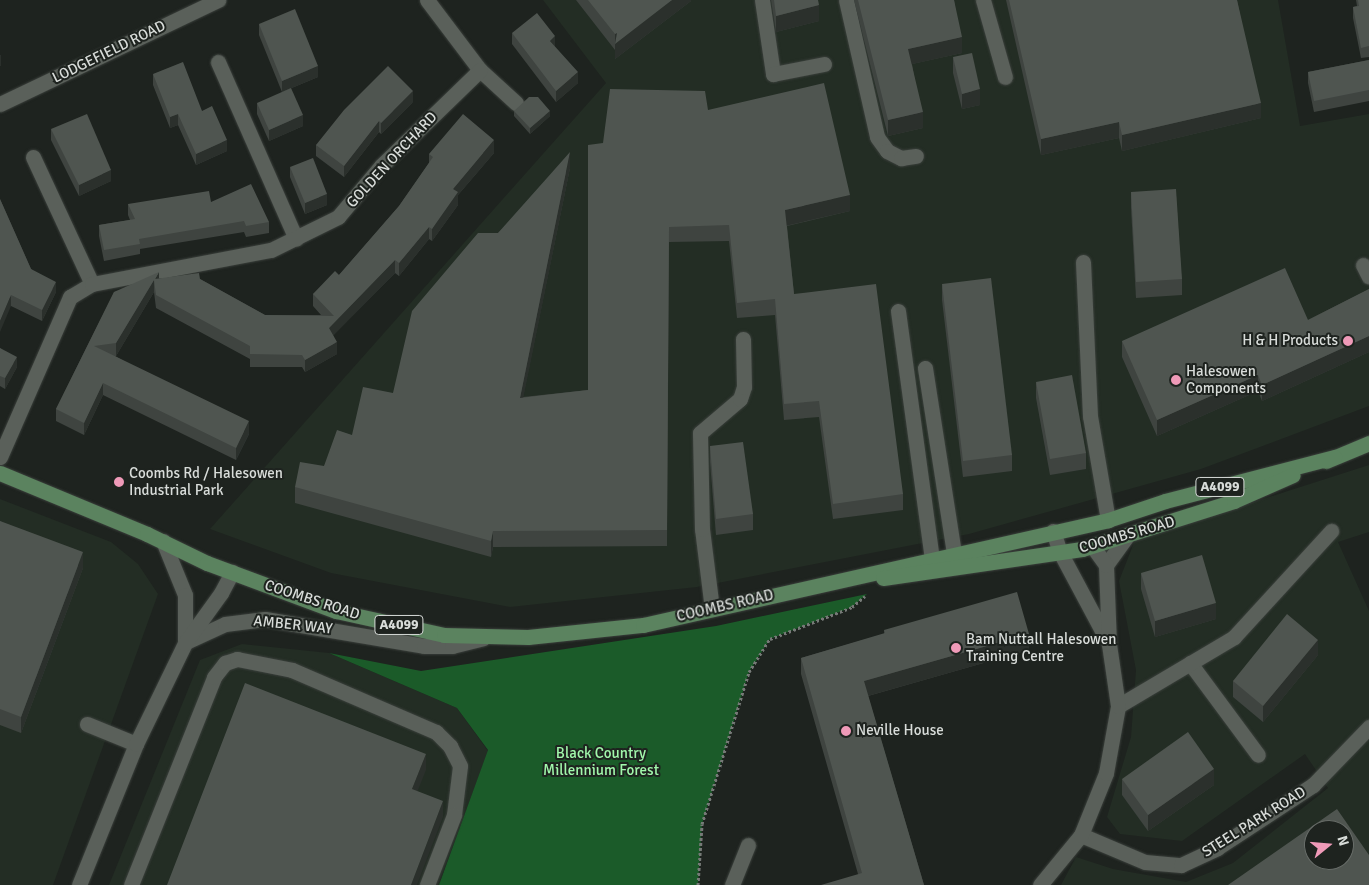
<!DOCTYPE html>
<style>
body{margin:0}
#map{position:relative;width:1369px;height:885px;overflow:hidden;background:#1e231f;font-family:Signika,sans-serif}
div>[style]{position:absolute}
.built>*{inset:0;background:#232d24}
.forest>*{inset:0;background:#1b5b29}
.path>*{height:3px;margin-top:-1.5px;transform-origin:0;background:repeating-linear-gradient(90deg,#767a77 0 2.5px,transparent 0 5px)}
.roads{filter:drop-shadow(0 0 1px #3a3f3b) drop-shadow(0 0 1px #3a3f3b)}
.minor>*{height:15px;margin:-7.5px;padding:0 7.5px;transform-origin:7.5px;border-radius:7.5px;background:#5a605a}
.major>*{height:15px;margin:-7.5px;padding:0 7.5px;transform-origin:7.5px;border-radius:7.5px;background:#5b835f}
.wall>*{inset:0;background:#3f4440}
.shaded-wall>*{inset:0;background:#2b302c}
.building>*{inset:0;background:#4f5550}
.dots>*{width:14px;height:14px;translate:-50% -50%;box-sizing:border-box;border:2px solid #1e231f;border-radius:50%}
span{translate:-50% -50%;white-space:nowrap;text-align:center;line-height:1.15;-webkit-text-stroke:4px #1e231f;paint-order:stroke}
.shield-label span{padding:1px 4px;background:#1e231f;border:1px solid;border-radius:4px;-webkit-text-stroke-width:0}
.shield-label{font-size:14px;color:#d8dcd9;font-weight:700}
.street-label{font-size:15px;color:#d8dcd9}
.poi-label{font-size:15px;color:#d8dcd9}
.right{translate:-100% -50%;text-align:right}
.left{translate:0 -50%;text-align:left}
.park-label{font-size:15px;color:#a1f8ab}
.north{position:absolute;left:1304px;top:820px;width:50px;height:50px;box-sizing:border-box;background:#1e231f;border:1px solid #686d69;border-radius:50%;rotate:73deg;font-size:14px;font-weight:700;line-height:20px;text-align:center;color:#d8dcd9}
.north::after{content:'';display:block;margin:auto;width:18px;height:22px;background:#ef9ab8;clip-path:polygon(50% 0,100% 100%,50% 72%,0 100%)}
</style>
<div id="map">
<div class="built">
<div style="clip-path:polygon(543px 0,1278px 0,1300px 126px,1369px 114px,1369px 406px,1201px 469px,969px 534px,697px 587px,510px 607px,331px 573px,210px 529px,606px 83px)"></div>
<div style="clip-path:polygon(evenodd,1369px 465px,1369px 532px,1338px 542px,1369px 611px,1369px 885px,1061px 885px,1076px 857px,1113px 869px,1186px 882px,1233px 863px,1328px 788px,1305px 754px,1182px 841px,1120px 834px,1107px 817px,1131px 737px,1136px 670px,1119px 581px,1135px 540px,1369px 465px,1314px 830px,1344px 830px,1344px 860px,1314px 860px,1314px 830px)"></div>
<div style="clip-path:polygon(0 499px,111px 542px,138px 564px,158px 594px,53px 885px,0 885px)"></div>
<div style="clip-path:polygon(242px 644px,329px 653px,457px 708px,488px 751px,439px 885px,109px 885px,200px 660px)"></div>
</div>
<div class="forest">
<div style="clip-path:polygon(867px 594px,852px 607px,770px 639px,749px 672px,702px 824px,698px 885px,439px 885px,488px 750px,457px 708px,329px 653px,421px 671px,716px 626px)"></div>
</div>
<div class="path">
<div style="left:698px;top:885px;width:61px;rotate:-86.2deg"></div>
<div style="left:702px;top:824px;width:159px;rotate:-72.8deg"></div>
<div style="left:749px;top:672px;width:39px;rotate:-58deg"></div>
<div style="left:770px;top:639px;width:88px;rotate:-21.3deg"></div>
<div style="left:852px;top:607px;width:17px;rotate:-40deg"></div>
</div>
<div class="roads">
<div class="minor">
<div style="left:427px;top:0;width:88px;rotate:52.9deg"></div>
<div style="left:480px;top:70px;width:49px;rotate:42.5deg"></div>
<div style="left:762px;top:0;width:75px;rotate:81.5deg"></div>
<div style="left:773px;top:74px;width:52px;rotate:-11.1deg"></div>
<div style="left:846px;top:0;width:140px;rotate:77.2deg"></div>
<div style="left:877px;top:137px;width:17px;rotate:54deg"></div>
<div style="left:887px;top:151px;width:16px;rotate:27deg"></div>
<div style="left:901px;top:158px;width:15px;rotate:-8deg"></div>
<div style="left:983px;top:0;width:80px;rotate:74.1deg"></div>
<div style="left:218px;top:62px;width:193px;rotate:66.2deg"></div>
<div style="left:0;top:104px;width:242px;rotate:-25.5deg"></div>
<div style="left:33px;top:157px;width:140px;rotate:65.1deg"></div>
<div style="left:1083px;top:262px;width:154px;rotate:87.4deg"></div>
<div style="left:1090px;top:416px;width:106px;rotate:80.2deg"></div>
<div style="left:1363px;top:265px;width:13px;rotate:63deg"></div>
<div style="left:898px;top:311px;width:249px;rotate:82.2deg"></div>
<div style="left:925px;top:368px;width:187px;rotate:81.1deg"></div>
<div style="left:954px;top:553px;width:13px;rotate:29deg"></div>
<div style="left:0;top:457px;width:175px;rotate:-66.4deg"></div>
<div style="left:70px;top:297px;width:26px;rotate:-31deg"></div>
<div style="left:92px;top:284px;width:182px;rotate:-10.8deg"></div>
<div style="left:271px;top:250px;width:75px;rotate:-26.2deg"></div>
<div style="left:338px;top:217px;width:67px;rotate:-49.9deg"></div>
<div style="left:381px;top:166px;width:138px;rotate:-44.1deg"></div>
<div style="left:1053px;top:531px;width:22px;rotate:72deg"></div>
<div style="left:1060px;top:552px;width:100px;rotate:61.9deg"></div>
<div style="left:163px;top:541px;width:58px;rotate:67.8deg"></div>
<div style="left:185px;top:595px;width:48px;rotate:90deg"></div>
<div style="left:1106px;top:565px;width:36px;rotate:-54deg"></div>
<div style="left:712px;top:609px;width:81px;rotate:-97.1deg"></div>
<div style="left:702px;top:529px;width:96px;rotate:-91.2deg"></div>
<div style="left:700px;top:433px;width:52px;rotate:-40.4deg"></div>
<div style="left:740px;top:399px;width:13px;rotate:-72deg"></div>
<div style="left:744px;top:387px;width:48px;rotate:-91.2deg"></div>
<div style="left:186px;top:642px;width:43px;rotate:-24.8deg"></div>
<div style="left:225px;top:624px;width:40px;rotate:-7.1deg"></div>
<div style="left:265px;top:619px;width:161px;rotate:9.6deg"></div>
<div style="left:424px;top:646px;width:28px"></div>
<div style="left:452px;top:646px;width:32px;rotate:-14deg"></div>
<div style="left:1190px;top:663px;width:114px;rotate:53.5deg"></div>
<div style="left:1118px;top:706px;width:135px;rotate:-30.7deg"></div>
<div style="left:1234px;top:637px;width:144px;rotate:-47.5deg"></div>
<div style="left:87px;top:724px;width:53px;rotate:22.2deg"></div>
<div style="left:1081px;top:835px;width:69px;rotate:22.9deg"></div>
<div style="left:1145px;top:862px;width:36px;rotate:5deg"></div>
<div style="left:1181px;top:865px;width:40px;rotate:-25deg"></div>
<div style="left:1217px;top:848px;width:115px;rotate:-33.3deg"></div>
<div style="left:1313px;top:785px;width:81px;rotate:-46deg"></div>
<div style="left:79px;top:885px;width:152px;rotate:-68deg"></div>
<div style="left:136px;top:744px;width:112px;rotate:-64.1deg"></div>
<div style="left:185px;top:643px;width:62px;rotate:-54.2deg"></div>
<div style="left:221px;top:593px;width:24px;rotate:-62deg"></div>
<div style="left:131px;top:885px;width:224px;rotate:-68.2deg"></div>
<div style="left:214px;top:677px;width:18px;rotate:-52deg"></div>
<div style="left:225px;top:663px;width:13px;rotate:-18deg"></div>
<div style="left:237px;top:659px;width:56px;rotate:11.3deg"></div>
<div style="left:292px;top:670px;width:157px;rotate:23.3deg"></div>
<div style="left:436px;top:732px;width:20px;rotate:45deg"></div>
<div style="left:450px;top:746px;width:22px;rotate:63deg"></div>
<div style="left:460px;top:766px;width:49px;rotate:97deg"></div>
<div style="left:454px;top:815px;width:75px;rotate:111.1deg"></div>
<div style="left:732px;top:885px;width:43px;rotate:-68.2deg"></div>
<div style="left:1040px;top:885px;width:65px;rotate:-50.6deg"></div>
<div style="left:1081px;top:835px;width:67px;rotate:-68deg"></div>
<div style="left:1106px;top:773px;width:68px;rotate:-79.8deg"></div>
<div style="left:1118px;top:706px;width:63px;rotate:-98.3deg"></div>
<div style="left:1109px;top:644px;width:79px;rotate:-92.2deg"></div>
<div style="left:1106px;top:565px;width:24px;rotate:-126deg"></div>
</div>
<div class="major">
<div style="left:1326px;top:461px;width:47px;rotate:-22.7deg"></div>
<div style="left:0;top:473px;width:159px;rotate:22.5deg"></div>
<div style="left:147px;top:534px;width:67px;rotate:25.8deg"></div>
<div style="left:207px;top:563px;width:138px;rotate:20.4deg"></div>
<div style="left:336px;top:611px;width:111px;rotate:12.5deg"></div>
<div style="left:444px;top:635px;width:84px;rotate:1.4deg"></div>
<div style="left:528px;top:637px;width:116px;rotate:-6deg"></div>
<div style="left:643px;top:625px;width:477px;rotate:-12.7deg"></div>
<div style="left:1108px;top:520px;width:60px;rotate:-18.4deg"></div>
<div style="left:1165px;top:501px;width:175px;rotate:-14.6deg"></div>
<div style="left:883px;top:578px;width:201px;rotate:-8.3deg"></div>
<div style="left:1082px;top:549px;width:159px;rotate:-17.5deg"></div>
<div style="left:1234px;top:501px;width:64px;rotate:-23.8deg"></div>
</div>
</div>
<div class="wall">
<div style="clip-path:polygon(576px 0,691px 0,691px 1px,615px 59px,615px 50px)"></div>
<div style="clip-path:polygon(771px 0,818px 0,819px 21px,776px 32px)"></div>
<div style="clip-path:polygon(854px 0,954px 0,962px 53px,912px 64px,923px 128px,888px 136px)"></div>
<div style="clip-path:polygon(1006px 0,1237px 0,1261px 118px,1122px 151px,1119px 138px,1041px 155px)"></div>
<div style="clip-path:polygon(1356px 0,1369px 0,1369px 57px,1361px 58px,1353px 18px,1353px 7px,1357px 6px)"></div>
<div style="clip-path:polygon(259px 24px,318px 77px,282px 92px,259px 35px)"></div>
<div style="clip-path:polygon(512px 33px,578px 83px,556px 102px,512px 44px)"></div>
<div style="clip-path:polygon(953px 57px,980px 105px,962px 109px,953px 73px)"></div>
<div style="clip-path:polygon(1369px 60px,1369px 101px,1314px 112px,1308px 83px,1308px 72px)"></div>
<div style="clip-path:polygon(153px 74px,202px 111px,227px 151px,196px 165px,178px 125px,170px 128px,153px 85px)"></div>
<div style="clip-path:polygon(413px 102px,381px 134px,379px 132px,344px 177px,316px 156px,316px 145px)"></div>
<div style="clip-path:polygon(257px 103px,303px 126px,269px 141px,257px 114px)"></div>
<div style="clip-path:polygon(708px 110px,850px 211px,787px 226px,794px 294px,903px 494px,903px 510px,833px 519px,819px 417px,784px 420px,775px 315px,737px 318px,729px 241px,669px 242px,667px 546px,493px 547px,491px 557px,295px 503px,295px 487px,324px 466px,352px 435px,393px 393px,498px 233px,570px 168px,523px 397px,588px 390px,603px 143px)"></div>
<div style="clip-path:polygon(514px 111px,550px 116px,530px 134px,514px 116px)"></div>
<div style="clip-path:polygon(51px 129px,111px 181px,79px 196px,51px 140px)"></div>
<div style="clip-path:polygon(494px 153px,458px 195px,458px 205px,432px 241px,429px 239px,399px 276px,395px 273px,333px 335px,337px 354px,305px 372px,302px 367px,250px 367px,250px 359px,156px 308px,154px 292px,116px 356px,115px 356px,249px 434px,236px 460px,103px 395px,84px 435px,56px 421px,56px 409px,114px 292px,159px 278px,200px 279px,265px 315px,321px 315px,313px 306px,313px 294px,339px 275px,399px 206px,429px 163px,429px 154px)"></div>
<div style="clip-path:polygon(290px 167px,327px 205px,305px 214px,290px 177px)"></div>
<div style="clip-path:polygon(1131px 192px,1182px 279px,1182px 295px,1136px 298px,1131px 208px)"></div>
<div style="clip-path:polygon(0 199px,31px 269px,56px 292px,42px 321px,11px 306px)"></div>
<div style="clip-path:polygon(211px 202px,269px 222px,269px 233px,246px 237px,244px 232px,140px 249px,140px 254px,104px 261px,99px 236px,99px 225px,130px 220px,128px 215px,128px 204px)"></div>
<div style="clip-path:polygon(942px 284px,1012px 455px,1012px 471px,963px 477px,942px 300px)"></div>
<div style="clip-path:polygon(1369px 289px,1369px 352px,1262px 401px,1258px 391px,1157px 436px,1122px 357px,1122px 341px,1308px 320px)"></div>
<div style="clip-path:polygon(0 348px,17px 367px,5px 389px,0 386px)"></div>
<div style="clip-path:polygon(1036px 382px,1086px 453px,1086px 469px,1050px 475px,1036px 398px)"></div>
<div style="clip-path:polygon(710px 446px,753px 514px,753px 530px,716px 535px,710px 462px)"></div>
<div style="clip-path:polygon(0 521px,83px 568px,21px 733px,0 725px)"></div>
<div style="clip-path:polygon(1141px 573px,1216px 619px,1155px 637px,1141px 589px)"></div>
<div style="clip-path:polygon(884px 630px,1029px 650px,868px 696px,924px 885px,858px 874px,801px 674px,801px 658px,884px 634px)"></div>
<div style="clip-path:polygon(1318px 655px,1263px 722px,1233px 697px,1233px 681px)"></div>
<div style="clip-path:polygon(1122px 779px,1214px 785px,1148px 831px,1122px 795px)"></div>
</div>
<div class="shaded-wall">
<div style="clip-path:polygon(672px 0,691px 0,691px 1px,615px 59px,615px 34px)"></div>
<div style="clip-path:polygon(819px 5px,819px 21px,776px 32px,776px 16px)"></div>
<div style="clip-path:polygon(555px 36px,555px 47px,550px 41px)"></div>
<div style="clip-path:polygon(962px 37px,962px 53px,908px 65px,908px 49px)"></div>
<div style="clip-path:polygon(0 55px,1px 55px,1px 66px,0 66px)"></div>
<div style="clip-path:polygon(318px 66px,318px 77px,282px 92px,282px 81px)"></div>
<div style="clip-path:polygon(578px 72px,578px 83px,556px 102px,556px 91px)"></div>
<div style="clip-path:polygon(980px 89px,980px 105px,962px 109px,962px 94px)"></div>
<div style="clip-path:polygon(413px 91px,413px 102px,381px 134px,381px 123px)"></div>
<div style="clip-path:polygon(1261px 103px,1261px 118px,1122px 151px,1122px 135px)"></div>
<div style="clip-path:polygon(550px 111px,550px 116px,530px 134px,530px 128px)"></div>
<div style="clip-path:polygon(923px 112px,923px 128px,888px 136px,888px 120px)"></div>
<div style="clip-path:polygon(178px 114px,178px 125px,170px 128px,170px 117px)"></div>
<div style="clip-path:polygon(303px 115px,303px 126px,269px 141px,269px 130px)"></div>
<div style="clip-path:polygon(379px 121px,379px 132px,344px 177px,344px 166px)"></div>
<div style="clip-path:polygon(1119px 122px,1119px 138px,1041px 155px,1041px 139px)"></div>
<div style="clip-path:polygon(227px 140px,227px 151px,196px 165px,196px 154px)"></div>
<div style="clip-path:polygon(494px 140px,494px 153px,458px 195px,458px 205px,432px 241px,432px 229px,453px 189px)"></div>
<div style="clip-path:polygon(570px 152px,570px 168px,520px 414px,520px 398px)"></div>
<div style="clip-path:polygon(111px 170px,111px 181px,79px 196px,79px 185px)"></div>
<div style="clip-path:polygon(327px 194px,327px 205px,305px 214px,305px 203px)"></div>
<div style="clip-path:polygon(850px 195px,850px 211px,785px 226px,785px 210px)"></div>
<div style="clip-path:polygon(429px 227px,429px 239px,399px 276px,399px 263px)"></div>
<div style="clip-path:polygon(395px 260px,395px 273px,329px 340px,329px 328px)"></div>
<div style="clip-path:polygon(159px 272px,159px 284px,155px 279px)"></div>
<div style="clip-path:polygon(154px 280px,154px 292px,116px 356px,116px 343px)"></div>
<div style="clip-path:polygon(56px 282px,56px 292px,42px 321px,42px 310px)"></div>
<div style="clip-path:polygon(11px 295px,11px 306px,0 332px,0 321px)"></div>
<div style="clip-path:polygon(1369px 336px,1369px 352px,1262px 401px,1262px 385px)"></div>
<div style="clip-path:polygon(337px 342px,337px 354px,305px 372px,305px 360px)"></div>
<div style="clip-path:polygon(17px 357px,17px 367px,5px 389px,5px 378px)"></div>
<div style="clip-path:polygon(1258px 375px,1258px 391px,1157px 436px,1157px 420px)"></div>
<div style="clip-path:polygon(103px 383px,103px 395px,84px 435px,84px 423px)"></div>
<div style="clip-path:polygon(249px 421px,249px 434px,236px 460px,236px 448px)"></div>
<div style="clip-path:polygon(493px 531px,493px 547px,491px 557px,491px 541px)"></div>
<div style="clip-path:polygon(83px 552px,83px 568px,21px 733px,21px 717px)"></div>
<div style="clip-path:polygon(1216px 603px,1216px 619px,1155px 637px,1155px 621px)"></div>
<div style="clip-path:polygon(1029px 634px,1029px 650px,864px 697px,864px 681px)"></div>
<div style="clip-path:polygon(1318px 640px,1318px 655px,1263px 722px,1263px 706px)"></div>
<div style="clip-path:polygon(426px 754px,426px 770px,412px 805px,412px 789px)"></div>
<div style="clip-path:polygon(1214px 769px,1214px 785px,1148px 831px,1148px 815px)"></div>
<div style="clip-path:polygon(443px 801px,443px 817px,417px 885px,411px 885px)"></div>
</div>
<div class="building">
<div style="clip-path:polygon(588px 0,672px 0,615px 44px,617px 33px,615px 34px)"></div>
<div style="clip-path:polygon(774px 0,818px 0,819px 5px,776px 16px)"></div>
<div style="clip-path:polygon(858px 0,954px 0,962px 37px,908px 49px,923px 112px,888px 120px)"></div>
<div style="clip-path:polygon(1009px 0,1237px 0,1261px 103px,1122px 135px,1119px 122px,1041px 139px)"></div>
<div style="clip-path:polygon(1358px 0,1369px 0,1369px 46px,1361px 48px,1353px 7px,1359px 6px)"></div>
<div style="clip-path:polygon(295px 9px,318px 66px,282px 81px,259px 24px)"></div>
<div style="clip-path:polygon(537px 13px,555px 36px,550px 41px,578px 72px,556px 91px,512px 33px)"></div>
<div style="clip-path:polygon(972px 53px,980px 89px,962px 94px,953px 57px)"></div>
<div style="clip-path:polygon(1369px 60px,1369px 90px,1314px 101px,1308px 72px)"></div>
<div style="clip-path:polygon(183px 62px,202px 111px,212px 106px,227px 140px,196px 154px,178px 114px,170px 117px,153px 74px)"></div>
<div style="clip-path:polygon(388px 66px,413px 91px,381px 123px,379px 121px,344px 166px,316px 145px,344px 110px)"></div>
<div style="clip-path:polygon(824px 83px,850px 195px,785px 210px,794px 294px,876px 284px,903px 494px,833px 504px,819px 401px,784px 404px,775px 299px,737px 303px,729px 225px,669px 227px,667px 530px,493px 531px,491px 541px,295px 487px,300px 462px,324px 466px,337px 430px,352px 435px,363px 387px,393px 393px,412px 311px,478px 233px,498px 233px,570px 152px,520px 398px,588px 390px,588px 145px,603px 143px,610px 89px,705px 91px,708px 110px)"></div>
<div style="clip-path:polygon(291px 88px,303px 115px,269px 130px,257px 103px)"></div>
<div style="clip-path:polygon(529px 97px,538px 97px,550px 111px,530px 128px,514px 111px)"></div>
<div style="clip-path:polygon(87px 114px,111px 170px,79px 185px,51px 129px)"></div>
<div style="clip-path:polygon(463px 114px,494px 140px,453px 189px,458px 192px,432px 229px,429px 227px,399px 263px,395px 260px,329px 328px,337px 342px,305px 360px,302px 355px,250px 354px,250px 346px,156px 295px,154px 280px,116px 343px,94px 346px,249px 421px,236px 448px,103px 383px,84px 423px,56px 409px,114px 292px,159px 272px,155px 279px,199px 273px,200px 279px,265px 315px,334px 316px,313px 294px,335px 271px,339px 275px,399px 206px,433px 157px,429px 154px)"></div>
<div style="clip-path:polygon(313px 158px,327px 194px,305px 203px,290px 167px)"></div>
<div style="clip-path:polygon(251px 184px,269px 222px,246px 226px,244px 221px,139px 239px,140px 244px,104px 250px,99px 225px,135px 219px,128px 204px,209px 191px,211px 202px)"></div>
<div style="clip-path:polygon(1176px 189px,1182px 279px,1136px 282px,1131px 192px)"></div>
<div style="clip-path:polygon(0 199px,31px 269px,56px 282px,42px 310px,11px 295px,0 321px)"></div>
<div style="clip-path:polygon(1285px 268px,1308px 320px,1369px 289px,1369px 336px,1262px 385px,1258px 375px,1157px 420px,1122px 341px)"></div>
<div style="clip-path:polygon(991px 278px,1012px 455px,963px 461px,942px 284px)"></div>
<div style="clip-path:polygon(0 348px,17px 357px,5px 378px,0 376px)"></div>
<div style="clip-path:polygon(1072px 375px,1086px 453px,1050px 459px,1036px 382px)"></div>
<div style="clip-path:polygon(743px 442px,753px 514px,716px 519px,710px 446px)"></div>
<div style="clip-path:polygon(0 521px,83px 552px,21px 717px,0 709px)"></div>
<div style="clip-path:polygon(1202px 555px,1216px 603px,1155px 621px,1141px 573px)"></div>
<div style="clip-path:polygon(1017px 592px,1029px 634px,864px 681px,924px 885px,821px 885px,862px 873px,801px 658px,885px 633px,884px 630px)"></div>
<div style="clip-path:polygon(1287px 614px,1318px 640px,1263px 706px,1233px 681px)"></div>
<div style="clip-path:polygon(245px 683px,426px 754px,412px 789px,443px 801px,411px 885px,167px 885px)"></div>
<div style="clip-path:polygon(1188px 732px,1214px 769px,1148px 815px,1122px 779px)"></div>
<div style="clip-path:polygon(evenodd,1337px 809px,1369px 855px,1369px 885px,1228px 885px,1337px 809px,1314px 830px,1344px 830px,1344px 860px,1314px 860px,1314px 830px)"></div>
</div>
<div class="dots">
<div style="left:1348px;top:341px;background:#ef9ab8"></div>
<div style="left:1176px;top:380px;background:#ef9ab8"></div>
<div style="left:119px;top:482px;background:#ef9ab8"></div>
<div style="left:956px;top:648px;background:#ef9ab8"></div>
<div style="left:846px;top:731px;background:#ef9ab8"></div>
</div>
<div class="shield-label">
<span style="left:1220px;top:487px">A4099</span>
<span style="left:399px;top:625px">A4099</span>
</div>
<div class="street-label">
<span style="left:109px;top:52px;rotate:-26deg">LODGEFIELD ROAD</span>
<span style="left:392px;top:160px;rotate:-47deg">GOLDEN ORCHARD</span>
<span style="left:1127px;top:535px;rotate:-16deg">COOMBS ROAD</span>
<span style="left:312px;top:600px;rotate:18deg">COOMBS ROAD</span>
<span style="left:725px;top:606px;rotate:-13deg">COOMBS ROAD</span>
<span style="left:293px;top:625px;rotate:6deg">AMBER WAY</span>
<span style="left:1254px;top:822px;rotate:-32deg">STEEL PARK ROAD</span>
</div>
<div class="poi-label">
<span class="right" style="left:1338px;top:341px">H &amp; H Products</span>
<span class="left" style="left:1186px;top:380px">Halesowen<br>Components</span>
<span class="left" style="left:129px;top:482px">Coombs Rd / Halesowen<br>Industrial Park</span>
<span class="left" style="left:966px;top:648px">Bam Nuttall Halesowen<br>Training Centre</span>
<span class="left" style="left:856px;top:731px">Neville House</span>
</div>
<div class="park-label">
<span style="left:601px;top:762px">Black Country<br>Millennium Forest</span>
</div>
<div class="north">N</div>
</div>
